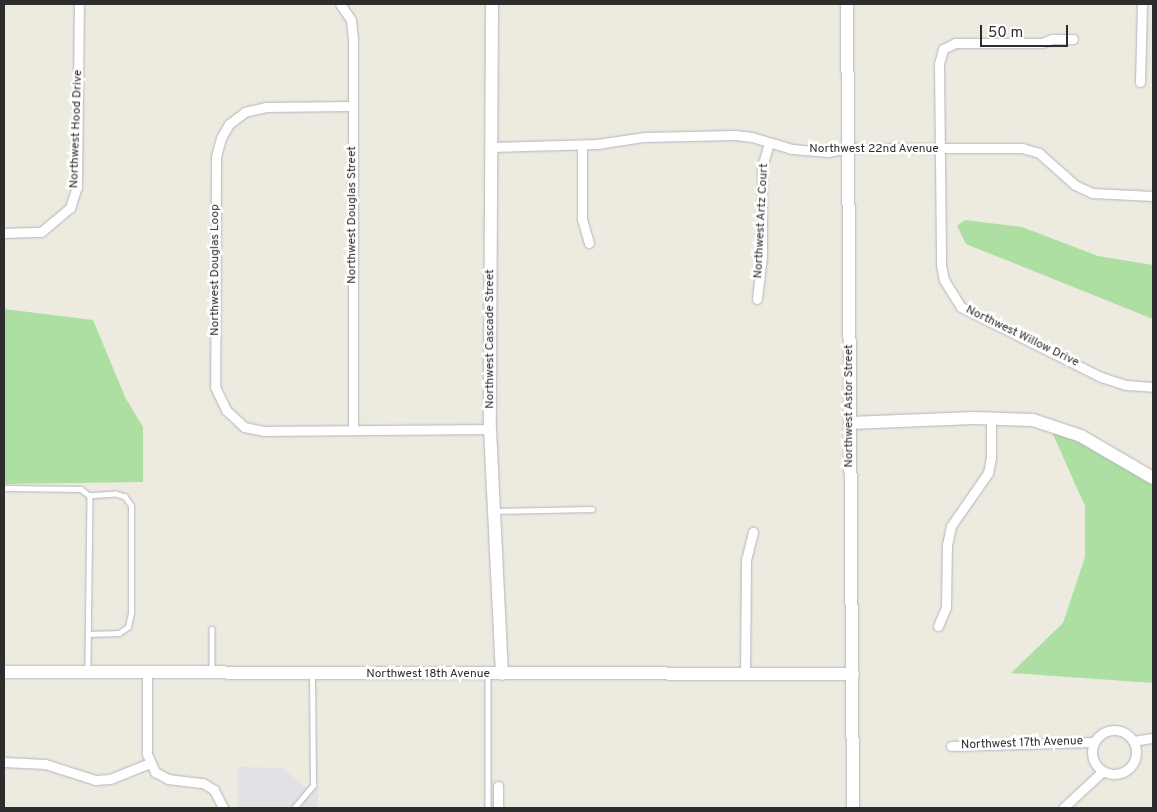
<!DOCTYPE html>
<style>
body{margin:0}
#map{position:relative;width:1157px;height:812px;overflow:hidden;background:#edeae0;font-family:Overpass,sans-serif}
div>[style]{position:absolute}
.industrial>*{inset:0;background:#e3e0e6}
.green>*{inset:0;background:#acdfa1}
.roads{filter:drop-shadow(0 0 1px #b3b4bf) drop-shadow(0 0 1px #b3b4bf)}
.lane>*{height:4.5px;margin:-2.25px;padding:0 2.25px;transform-origin:2.25px;border-radius:2.25px;background:#fff}
.street>*{height:9px;margin:-4.5px;padding:0 4.5px;transform-origin:4.5px;border-radius:4.5px;background:#fff}
.street>.ring{margin:-4.5px;padding:0;box-sizing:content-box;background:none;border:9px solid #fff;border-radius:50%}
.secondary>*{height:12px;margin:-6px;padding:0 6px;transform-origin:6px;border-radius:6px;background:#fff}
span{translate:-50% -50%;white-space:nowrap;text-align:center;line-height:1.15;-webkit-text-stroke:5px #fff;paint-order:stroke}
.street-label{font-size:12px;color:#2d2d2d}
.frame{position:absolute;inset:0;border:5px solid #2d2d2d;pointer-events:none}
.scale{position:absolute;left:980px;top:25px;width:88px;height:22px;box-sizing:border-box;border:2px solid #2d2d2d;border-top:0;padding-left:6px;font-size:15px;line-height:18px;white-space:nowrap;color:#2d2d2d;-webkit-text-stroke:4px #fff;paint-order:stroke}
</style>
<div id="map">
<div class="industrial">
<div style="clip-path:polygon(238px 767px,282px 768px,307px 788px,318px 788px,318px 808px,238px 808px)"></div>
</div>
<div class="green">
<div style="clip-path:polygon(965px 220px,1022px 227px,1098px 256px,1153px 265px,1153px 319px,966px 244px,957px 226px)"></div>
<div style="clip-path:polygon(4px 309px,93px 320px,126px 399px,143px 427px,143px 482px,4px 484px)"></div>
<div style="clip-path:polygon(1051px 430px,1061px 431px,1153px 482px,1153px 683px,1011px 673px,1063px 623px,1085px 557px,1085px 506px)"></div>
</div>
<div class="roads">
<div class="lane">
<div style="left:4px;top:488px;width:77px;rotate:0.7deg"></div>
<div style="left:81px;top:489px;width:11px;rotate:38deg"></div>
<div style="left:90px;top:496px;width:176px;rotate:90.7deg"></div>
<div style="left:496px;top:511px;width:96px;rotate:-1.2deg"></div>
<div style="left:212px;top:629px;width:42px;rotate:90deg"></div>
<div style="left:89px;top:634px;width:30px;rotate:-2deg"></div>
<div style="left:119px;top:633px;width:11px;rotate:-34deg"></div>
<div style="left:128px;top:627px;width:14px;rotate:-78deg"></div>
<div style="left:131px;top:613px;width:107px;rotate:-90deg"></div>
<div style="left:131px;top:506px;width:11px;rotate:-124deg"></div>
<div style="left:125px;top:497px;width:9px;rotate:-162deg"></div>
<div style="left:116px;top:494px;width:26px;rotate:176deg"></div>
<div style="left:488px;top:676px;width:132px;rotate:90deg"></div>
<div style="left:294px;top:808px;width:30px;rotate:-50deg"></div>
<div style="left:313px;top:785px;width:110px;rotate:-90.5deg"></div>
</div>
<div class="street">
<div style="left:340px;top:4px;width:19px;rotate:55deg"></div>
<div style="left:351px;top:20px;width:20px;rotate:84deg"></div>
<div style="left:353px;top:40px;width:390px;rotate:90deg"></div>
<div style="left:1073px;top:39px;width:21px;rotate:180deg"></div>
<div style="left:1052px;top:39px;width:11px;rotate:158deg"></div>
<div style="left:1042px;top:43px;width:87px;rotate:180deg"></div>
<div style="left:955px;top:43px;width:13px;rotate:153deg"></div>
<div style="left:943px;top:49px;width:16px;rotate:105deg"></div>
<div style="left:939px;top:64px;width:201px;rotate:89.4deg"></div>
<div style="left:941px;top:265px;width:15px;rotate:79deg"></div>
<div style="left:944px;top:280px;width:32px;rotate:58deg"></div>
<div style="left:961px;top:307px;width:157px;rotate:26.6deg"></div>
<div style="left:1101px;top:377px;width:26px;rotate:18deg"></div>
<div style="left:1126px;top:385px;width:27px;rotate:4deg"></div>
<div style="left:1140px;top:82px;width:78px;rotate:-88.5deg"></div>
<div style="left:352px;top:106px;width:86px;rotate:179.3deg"></div>
<div style="left:266px;top:107px;width:22px;rotate:167deg"></div>
<div style="left:245px;top:112px;width:20px;rotate:143deg"></div>
<div style="left:229px;top:124px;width:16px;rotate:120deg"></div>
<div style="left:221px;top:138px;width:20px;rotate:105deg"></div>
<div style="left:216px;top:157px;width:230px;rotate:90.2deg"></div>
<div style="left:215px;top:387px;width:25px;rotate:64deg"></div>
<div style="left:226px;top:410px;width:25px;rotate:43deg"></div>
<div style="left:244px;top:427px;width:20px;rotate:11deg"></div>
<div style="left:264px;top:431px;width:226px;rotate:-0.5deg"></div>
<div style="left:582px;top:145px;width:74px;rotate:90deg"></div>
<div style="left:582px;top:219px;width:25px;rotate:74deg"></div>
<div style="left:492px;top:147px;width:105px;rotate:-1.6deg"></div>
<div style="left:597px;top:144px;width:48px;rotate:-8.5deg"></div>
<div style="left:644px;top:137px;width:91px;rotate:-1.3deg"></div>
<div style="left:735px;top:135px;width:17px;rotate:7deg"></div>
<div style="left:752px;top:137px;width:42px;rotate:16.7deg"></div>
<div style="left:792px;top:149px;width:36px;rotate:5deg"></div>
<div style="left:828px;top:152px;width:20px;rotate:-11deg"></div>
<div style="left:848px;top:148px;width:174px"></div>
<div style="left:1022px;top:148px;width:18px;rotate:16deg"></div>
<div style="left:1039px;top:153px;width:48px;rotate:41.6deg"></div>
<div style="left:1075px;top:185px;width:19px;rotate:25deg"></div>
<div style="left:1092px;top:193px;width:61px;rotate:2.8deg"></div>
<div style="left:4px;top:233px;width:37px;rotate:-2deg"></div>
<div style="left:41px;top:232px;width:38px;rotate:-40deg"></div>
<div style="left:70px;top:208px;width:22px;rotate:-72deg"></div>
<div style="left:77px;top:187px;width:183px;rotate:-89.4deg"></div>
<div style="left:757px;top:299px;width:43px;rotate:-83.4deg"></div>
<div style="left:762px;top:256px;width:89px;rotate:-90deg"></div>
<div style="left:762px;top:167px;width:25px;rotate:-74deg"></div>
<div style="left:938px;top:626px;width:21px;rotate:-67deg"></div>
<div style="left:946px;top:607px;width:62px;rotate:-89.1deg"></div>
<div style="left:947px;top:545px;width:19px;rotate:-78deg"></div>
<div style="left:951px;top:526px;width:65px;rotate:-55.1deg"></div>
<div style="left:988px;top:473px;width:16px;rotate:-79deg"></div>
<div style="left:991px;top:457px;width:39px;rotate:-90deg"></div>
<div style="left:147px;top:674px;width:80px;rotate:90deg"></div>
<div style="left:147px;top:754px;width:20px;rotate:66deg"></div>
<div style="left:155px;top:772px;width:15px;rotate:28deg"></div>
<div style="left:168px;top:779px;width:35px;rotate:7deg"></div>
<div style="left:203px;top:783px;width:13px;rotate:32deg"></div>
<div style="left:214px;top:790px;width:20px;rotate:63deg"></div>
<div style="left:745px;top:674px;width:114px;rotate:-89.5deg"></div>
<div style="left:746px;top:560px;width:29px;rotate:-76deg"></div>
<div class="ring" style="left:1092px;top:730px;width:35px;height:35px"></div>
<div style="left:1133px;top:741px;width:20px;rotate:-9deg"></div>
<div style="left:951px;top:746px;width:143px;rotate:-1.6deg"></div>
<div style="left:4px;top:762px;width:41px;rotate:2.8deg"></div>
<div style="left:45px;top:764px;width:52px;rotate:17.7deg"></div>
<div style="left:95px;top:780px;width:15px;rotate:-4deg"></div>
<div style="left:110px;top:779px;width:43px;rotate:-21.8deg"></div>
<div style="left:498px;top:786px;width:22px;rotate:90deg"></div>
<div style="left:1063px;top:808px;width:54px;rotate:-42.8deg"></div>
</div>
<div class="secondary">
<div style="left:492px;top:4px;width:425px;rotate:90.3deg"></div>
<div style="left:490px;top:429px;width:245px;rotate:87.2deg"></div>
<div style="left:847px;top:4px;width:804px;rotate:89.57deg"></div>
<div style="left:850px;top:423px;width:124px;rotate:-2.3deg"></div>
<div style="left:974px;top:418px;width:59px;rotate:1.9deg"></div>
<div style="left:1033px;top:420px;width:51px;rotate:18.4deg"></div>
<div style="left:1081px;top:436px;width:83px;rotate:30.3deg"></div>
<div style="left:4px;top:672px;width:849px;rotate:0.13deg"></div>
</div>
</div>
<div class="street-label">
<span style="left:77px;top:129px;rotate:-88deg">Northwest Hood Drive</span>
<span style="left:874px;top:150px">Northwest 22nd Avenue</span>
<span style="left:353px;top:215px;rotate:-90deg">Northwest Douglas Street</span>
<span style="left:762px;top:221px;rotate:-87deg">Northwest Artz Court</span>
<span style="left:216px;top:270px;rotate:-90deg">Northwest Douglas Loop</span>
<span style="left:1022px;top:337px;rotate:26deg">Northwest Willow Drive</span>
<span style="left:491px;top:339px;rotate:-90deg">Northwest Cascade Street</span>
<span style="left:850px;top:406px;rotate:-90deg">Northwest Astor Street</span>
<span style="left:428px;top:675px">Northwest 18th Avenue</span>
<span style="left:1022px;top:744px;rotate:-2deg">Northwest 17th Avenue</span>
</div>
<div class="frame"></div>
<div class="scale">50 m</div>
</div>
